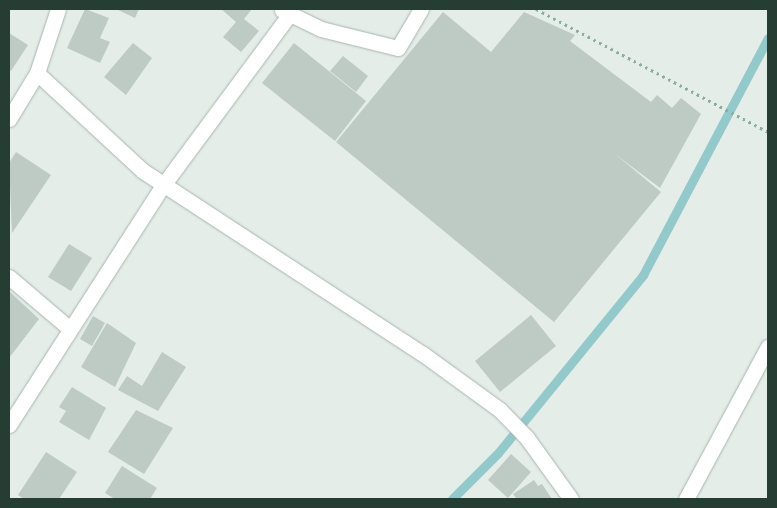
<!DOCTYPE html>
<style>
body{margin:0}
#map{position:relative;width:777px;height:508px;overflow:hidden;background:#e5ede9;font-family:Commissioner,sans-serif}
div>[style]{position:absolute}
.stream>*{height:9px;margin:-4.5px;padding:0 4.5px;transform-origin:4.5px;border-radius:4.5px;background:#94c9cb}
.building>*{inset:0;background:#becac4}
.path>*{height:3px;margin-top:-1.5px;transform-origin:0;background:repeating-linear-gradient(90deg,#89ad9e 0 2.5px,transparent 0 6.5px)}
.roads{filter:drop-shadow(0 0 1px #a8b5af) drop-shadow(0 0 1px #a8b5af)}
.street>*{height:15px;margin:-7.5px;padding:0 7.5px;transform-origin:7.5px;border-radius:7.5px;background:#fff}
span{translate:-50% -50%;white-space:nowrap;text-align:center;line-height:1.15;-webkit-text-stroke:5px #f6faf7;paint-order:stroke}
.frame{position:absolute;inset:0;border:10px solid #263d34;pointer-events:none}
</style>
<div id="map">
<div class="stream">
<div style="left:452px;top:499px;width:65px;rotate:-45deg"></div>
<div style="left:498px;top:453px;width:230px;rotate:-50.8deg"></div>
<div style="left:643px;top:275px;width:268px;rotate:-62.2deg"></div>
</div>
<div class="building">
<div style="clip-path:polygon(85px 9px,109px 18px,100px 38px,110px 42px,100px 63px,67px 48px)"></div>
<div style="clip-path:polygon(116px 9px,139px 9px,135px 18px)"></div>
<div style="clip-path:polygon(221px 9px,252px 9px,244px 19px,259px 31px,241px 52px,223px 37px,236px 22px)"></div>
<div style="clip-path:polygon(443px 12px,491px 52px,524px 12px,575px 35px,570px 41px,651px 102px,657px 95px,672px 108px,681px 98px,701px 114px,660px 188px,615px 154px,661px 192px,554px 322px,336px 142px)"></div>
<div style="clip-path:polygon(9px 33px,28px 45px,11px 71px,9px 69px)"></div>
<div style="clip-path:polygon(133px 43px,152px 58px,126px 95px,104px 77px)"></div>
<div style="clip-path:polygon(294px 43px,366px 101px,335px 141px,262px 83px)"></div>
<div style="clip-path:polygon(343px 56px,368px 76px,356px 92px,330px 71px)"></div>
<div style="clip-path:polygon(16px 152px,51px 175px,12px 233px,9px 163px)"></div>
<div style="clip-path:polygon(69px 244px,92px 258px,71px 291px,48px 277px)"></div>
<div style="clip-path:polygon(9px 291px,39px 319px,9px 358px)"></div>
<div style="clip-path:polygon(531px 315px,556px 346px,500px 392px,475px 361px)"></div>
<div style="clip-path:polygon(93px 316px,105px 323px,92px 346px,80px 339px)"></div>
<div style="clip-path:polygon(107px 323px,136px 343px,115px 387px,81px 367px)"></div>
<div style="clip-path:polygon(162px 352px,186px 367px,158px 411px,118px 390px,127px 376px,142px 386px)"></div>
<div style="clip-path:polygon(72px 387px,106px 408px,89px 440px,59px 422px,66px 411px,59px 407px)"></div>
<div style="clip-path:polygon(136px 410px,173px 428px,144px 474px,108px 452px)"></div>
<div style="clip-path:polygon(46px 452px,77px 472px,59px 499px,24px 499px,18px 495px)"></div>
<div style="clip-path:polygon(511px 454px,531px 472px,508px 498px,488px 480px)"></div>
<div style="clip-path:polygon(122px 466px,157px 488px,150px 499px,115px 499px,105px 493px)"></div>
<div style="clip-path:polygon(534px 480px,538px 486px,542px 484px,552px 499px,517px 499px,513px 494px)"></div>
</div>
<div class="path">
<div style="left:536px;top:9px;width:263px;rotate:27.9deg"></div>
</div>
<div class="roads">
<div class="street">
<div style="left:282px;top:10px;width:43px;rotate:26deg"></div>
<div style="left:321px;top:29px;width:79px;rotate:13.9deg"></div>
<div style="left:398px;top:48px;width:45px;rotate:-59.5deg"></div>
<div style="left:37px;top:73px;width:144px;rotate:42.8deg"></div>
<div style="left:143px;top:171px;width:334px;rotate:33.2deg"></div>
<div style="left:423px;top:354px;width:95px;rotate:36deg"></div>
<div style="left:500px;top:410px;width:39px;rotate:46deg"></div>
<div style="left:527px;top:438px;width:75px;rotate:54.2deg"></div>
<div style="left:9px;top:119px;width:54px;rotate:-58.7deg"></div>
<div style="left:37px;top:73px;width:67px;rotate:-71.8deg"></div>
<div style="left:9px;top:277px;width:80px;rotate:40.4deg"></div>
<div style="left:9px;top:425px;width:287px;rotate:-57.3deg"></div>
<div style="left:164px;top:184px;width:210px;rotate:-53.5deg"></div>
<div style="left:686px;top:499px;width:173px;rotate:-61.7deg"></div>
</div>
</div>
<div class="frame"></div>
</div>
